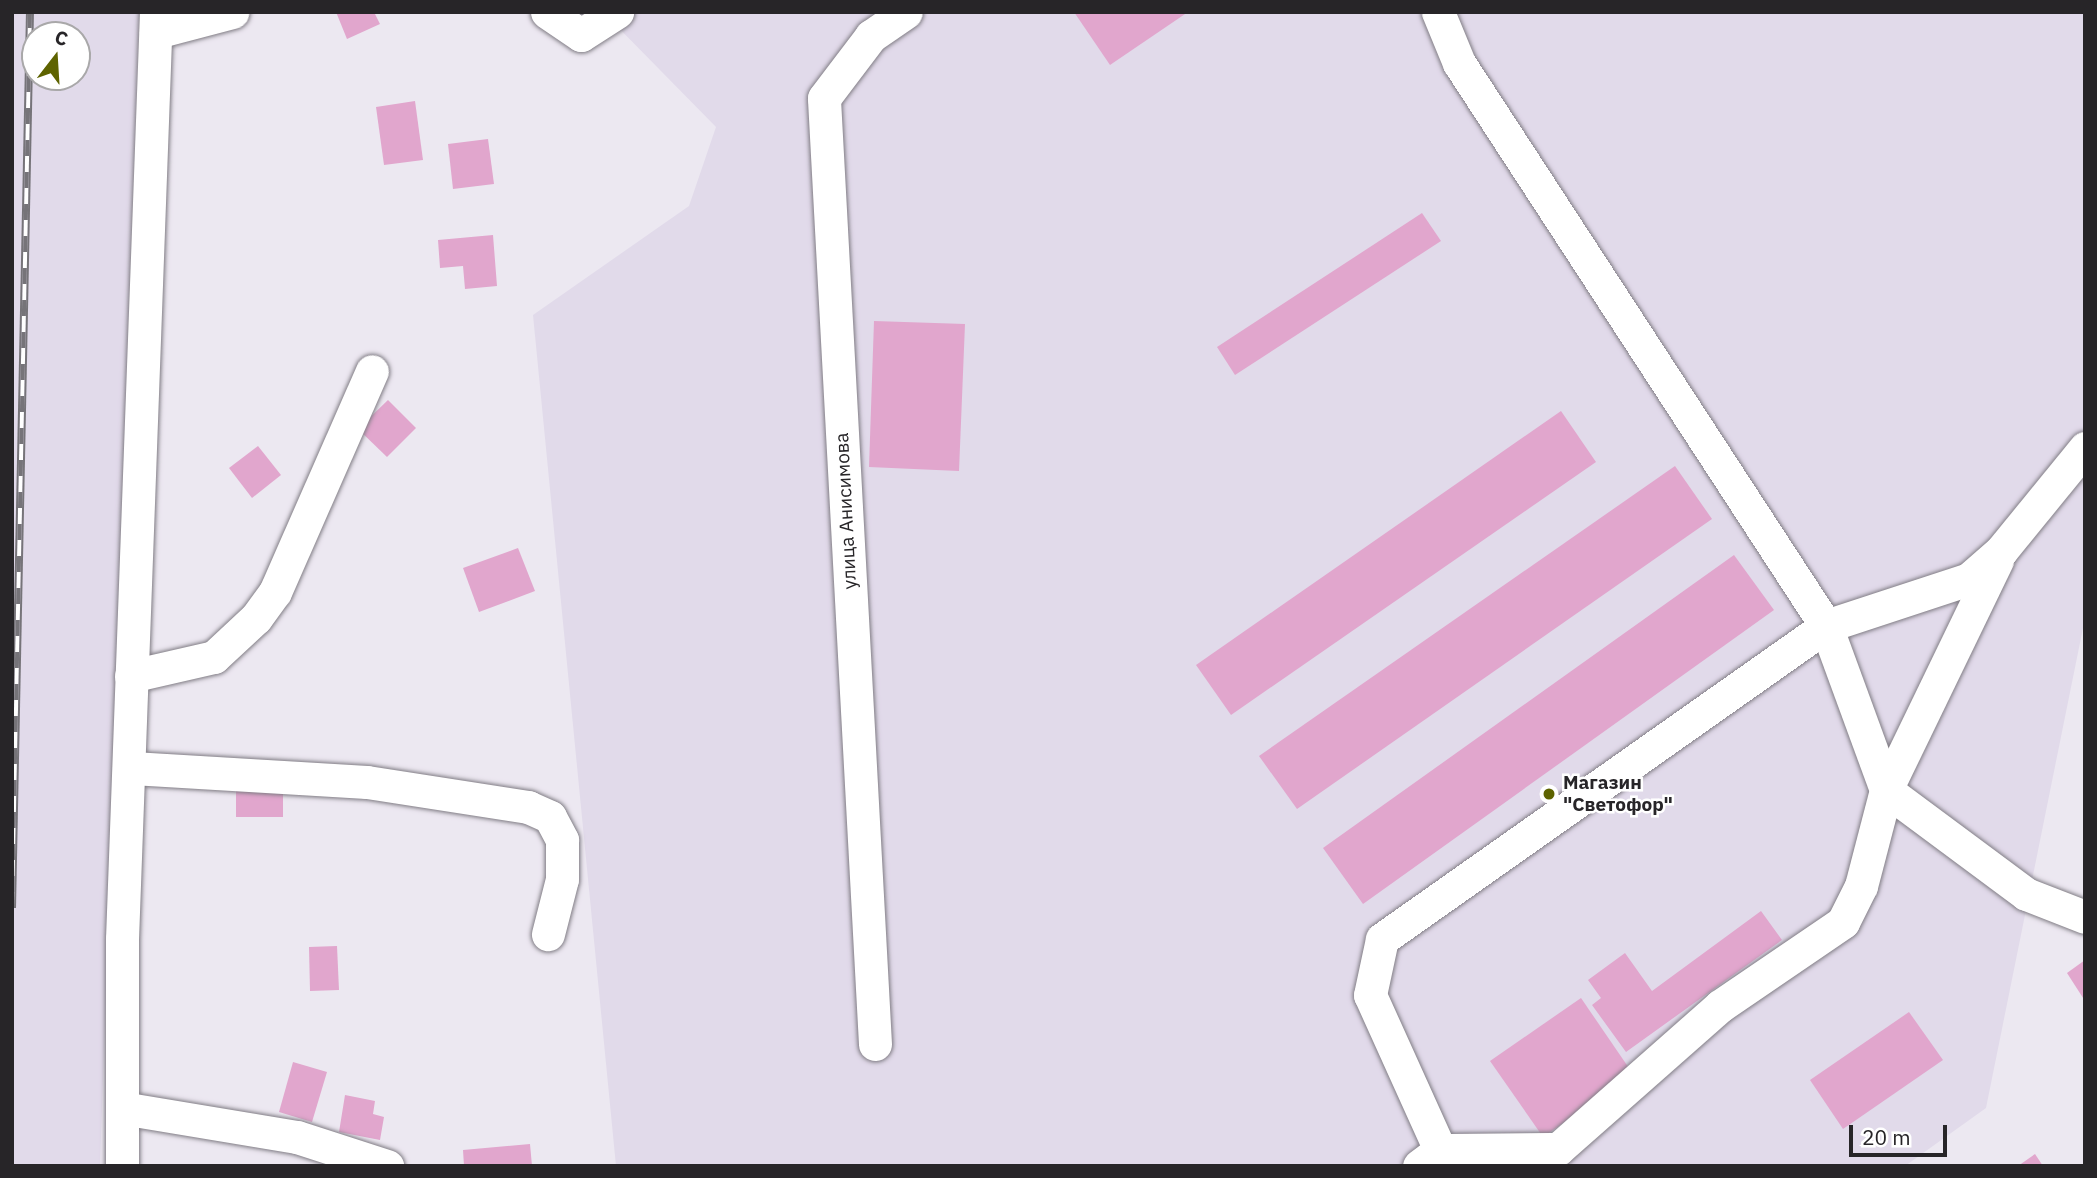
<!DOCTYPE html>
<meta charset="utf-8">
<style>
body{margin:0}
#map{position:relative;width:2097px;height:1178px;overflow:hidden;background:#ece8f1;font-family:"IBM Plex Sans",sans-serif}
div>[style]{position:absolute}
.built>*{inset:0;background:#e1daea}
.building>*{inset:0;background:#e1a6cd}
.roads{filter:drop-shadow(0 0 2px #817d85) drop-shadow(0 0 2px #817d85)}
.minor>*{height:33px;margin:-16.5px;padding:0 16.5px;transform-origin:16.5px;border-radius:16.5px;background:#fff}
.rail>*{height:8px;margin-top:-4px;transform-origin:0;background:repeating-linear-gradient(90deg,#fff 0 16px,#767479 0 32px);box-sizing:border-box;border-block:2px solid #767479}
.dots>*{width:19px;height:19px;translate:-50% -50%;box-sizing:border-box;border:4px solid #fff;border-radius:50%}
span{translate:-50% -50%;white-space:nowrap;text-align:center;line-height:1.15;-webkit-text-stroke:5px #fff;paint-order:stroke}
.street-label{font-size:19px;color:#272528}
.poi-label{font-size:19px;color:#272528;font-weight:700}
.left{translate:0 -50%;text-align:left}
.frame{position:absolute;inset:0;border:14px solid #272528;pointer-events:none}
.north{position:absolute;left:21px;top:21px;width:70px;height:70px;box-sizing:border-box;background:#fff;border:2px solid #a9a8a9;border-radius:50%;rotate:17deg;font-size:19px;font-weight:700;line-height:28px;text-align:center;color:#272528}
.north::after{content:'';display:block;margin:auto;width:24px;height:32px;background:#5e6300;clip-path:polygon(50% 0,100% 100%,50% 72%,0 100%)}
.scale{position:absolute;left:1849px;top:1125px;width:98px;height:32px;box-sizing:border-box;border:4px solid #272528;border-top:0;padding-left:9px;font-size:21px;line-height:24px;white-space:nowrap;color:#272528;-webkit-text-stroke:5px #fff;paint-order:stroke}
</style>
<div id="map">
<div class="built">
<div style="clip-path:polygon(evenodd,12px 12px,139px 12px,100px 1166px,12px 1166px,12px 12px,35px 35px,77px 35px,77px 77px,35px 77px,35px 35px)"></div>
<div style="clip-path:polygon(603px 12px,2085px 12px,2085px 618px,1986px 1108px,1905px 1166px,616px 1166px,533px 315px,689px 206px,716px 127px)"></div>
</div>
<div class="building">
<div style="clip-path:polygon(336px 12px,374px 12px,380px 24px,347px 39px)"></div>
<div style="clip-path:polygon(1074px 12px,1188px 12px,1110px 65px)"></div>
<div style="clip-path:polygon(415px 101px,423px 160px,384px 165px,376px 107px)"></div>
<div style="clip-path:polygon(488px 139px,494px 184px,453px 189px,448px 144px)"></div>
<div style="clip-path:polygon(1422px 213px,1441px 241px,1235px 375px,1217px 347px)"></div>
<div style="clip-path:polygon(493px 235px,497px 286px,465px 289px,463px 266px,440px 268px,438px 240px)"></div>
<div style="clip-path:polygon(874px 321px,965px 324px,959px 471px,869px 467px)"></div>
<div style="clip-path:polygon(388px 400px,416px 428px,387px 457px,358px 429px)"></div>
<div style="clip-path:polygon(1561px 411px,1596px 462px,1231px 715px,1196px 665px)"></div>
<div style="clip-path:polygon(258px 446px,281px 475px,252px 498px,229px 468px)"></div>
<div style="clip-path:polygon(1675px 466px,1712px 519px,1297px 809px,1259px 756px)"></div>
<div style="clip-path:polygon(518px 548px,535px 591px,479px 612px,463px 568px)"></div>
<div style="clip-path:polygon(1734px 555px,1774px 610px,1363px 904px,1323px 848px)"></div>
<div style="clip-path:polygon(236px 784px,283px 784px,283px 817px,236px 817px)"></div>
<div style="clip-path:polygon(1761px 911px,1782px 940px,1626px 1052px,1592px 1005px,1601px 998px,1588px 980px,1625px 953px,1652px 991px)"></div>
<div style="clip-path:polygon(337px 946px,339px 990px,310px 991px,309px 947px)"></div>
<div style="clip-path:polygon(2085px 960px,2085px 1001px,2067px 973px)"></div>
<div style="clip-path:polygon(1581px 998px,1633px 1074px,1543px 1137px,1490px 1061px)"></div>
<div style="clip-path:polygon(1909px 1012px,1943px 1060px,1843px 1129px,1810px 1080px)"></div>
<div style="clip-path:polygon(293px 1062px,327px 1072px,312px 1122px,279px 1112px)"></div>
<div style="clip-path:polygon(345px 1095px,375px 1101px,373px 1114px,384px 1117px,380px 1140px,339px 1132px)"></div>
<div style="clip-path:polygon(530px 1144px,532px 1166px,464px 1166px,463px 1150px)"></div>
<div style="clip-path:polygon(2035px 1154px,2043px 1166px,2018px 1166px)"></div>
</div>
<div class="roads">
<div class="minor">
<div style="left:547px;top:12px;width:41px;rotate:34.1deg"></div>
<div style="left:581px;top:35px;width:43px;rotate:-32.6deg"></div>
<div style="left:1438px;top:12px;width:55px;rotate:67.6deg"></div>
<div style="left:1459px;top:63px;width:672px;rotate:56.9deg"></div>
<div style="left:1826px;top:626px;width:175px;rotate:69.9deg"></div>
<div style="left:1886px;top:790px;width:174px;rotate:36.6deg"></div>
<div style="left:2026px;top:894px;width:63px;rotate:21.3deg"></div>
<div style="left:156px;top:32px;width:79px;rotate:-14.7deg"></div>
<div style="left:131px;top:676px;width:85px;rotate:-12.9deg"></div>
<div style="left:214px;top:657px;width:57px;rotate:-42.9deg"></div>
<div style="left:256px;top:618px;width:32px;rotate:-54deg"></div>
<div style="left:275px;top:592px;width:241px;rotate:-66.3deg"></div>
<div style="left:132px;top:768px;width:235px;rotate:3.4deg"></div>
<div style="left:367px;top:782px;width:163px;rotate:8.8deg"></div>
<div style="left:528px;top:807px;width:24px;rotate:24deg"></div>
<div style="left:550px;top:817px;width:26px;rotate:62deg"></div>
<div style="left:562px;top:840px;width:39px;rotate:90deg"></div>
<div style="left:562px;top:879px;width:57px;rotate:104.3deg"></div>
<div style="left:875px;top:1044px;width:947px;rotate:-93.09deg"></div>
<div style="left:824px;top:98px;width:78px;rotate:-52.8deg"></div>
<div style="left:871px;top:36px;width:42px;rotate:-34.4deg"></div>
<div style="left:122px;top:1108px;width:177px;rotate:9.4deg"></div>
<div style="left:297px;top:1137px;width:95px;rotate:17.9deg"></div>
<div style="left:1440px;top:1150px;width:170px;rotate:-114.3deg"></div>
<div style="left:1370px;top:995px;width:57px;rotate:-77.9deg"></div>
<div style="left:1382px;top:939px;width:543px;rotate:-35.18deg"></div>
<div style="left:1826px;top:626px;width:151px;rotate:-18.2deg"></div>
<div style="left:1969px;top:579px;width:43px;rotate:-41.2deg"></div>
<div style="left:2001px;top:551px;width:133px;rotate:-50.8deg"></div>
<div style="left:122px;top:1166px;width:227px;rotate:-90deg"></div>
<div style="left:122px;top:939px;width:928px;rotate:-87.9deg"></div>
<div style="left:1419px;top:1166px;width:26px;rotate:-37deg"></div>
<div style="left:1440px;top:1150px;width:118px;rotate:-0.5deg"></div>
<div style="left:1558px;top:1149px;width:216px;rotate:-41.4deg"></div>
<div style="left:1720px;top:1006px;width:149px;rotate:-34.3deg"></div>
<div style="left:1843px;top:922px;width:40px;rotate:-63.4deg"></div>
<div style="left:1861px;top:886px;width:99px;rotate:-75.4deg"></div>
<div style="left:1886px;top:790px;width:255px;rotate:-64.2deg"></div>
</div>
</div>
<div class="rail">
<div style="left:12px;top:908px;width:896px;rotate:-88.85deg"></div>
</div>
<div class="dots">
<div style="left:1549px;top:794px;background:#5e6300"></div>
</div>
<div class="street-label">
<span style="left:846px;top:511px;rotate:-93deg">улица Анисимова</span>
</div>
<div class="poi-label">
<span class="left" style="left:1563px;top:794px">Магазин<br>"Светофор"</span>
</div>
<div class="frame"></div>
<div class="north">С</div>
<div class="scale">20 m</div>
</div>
